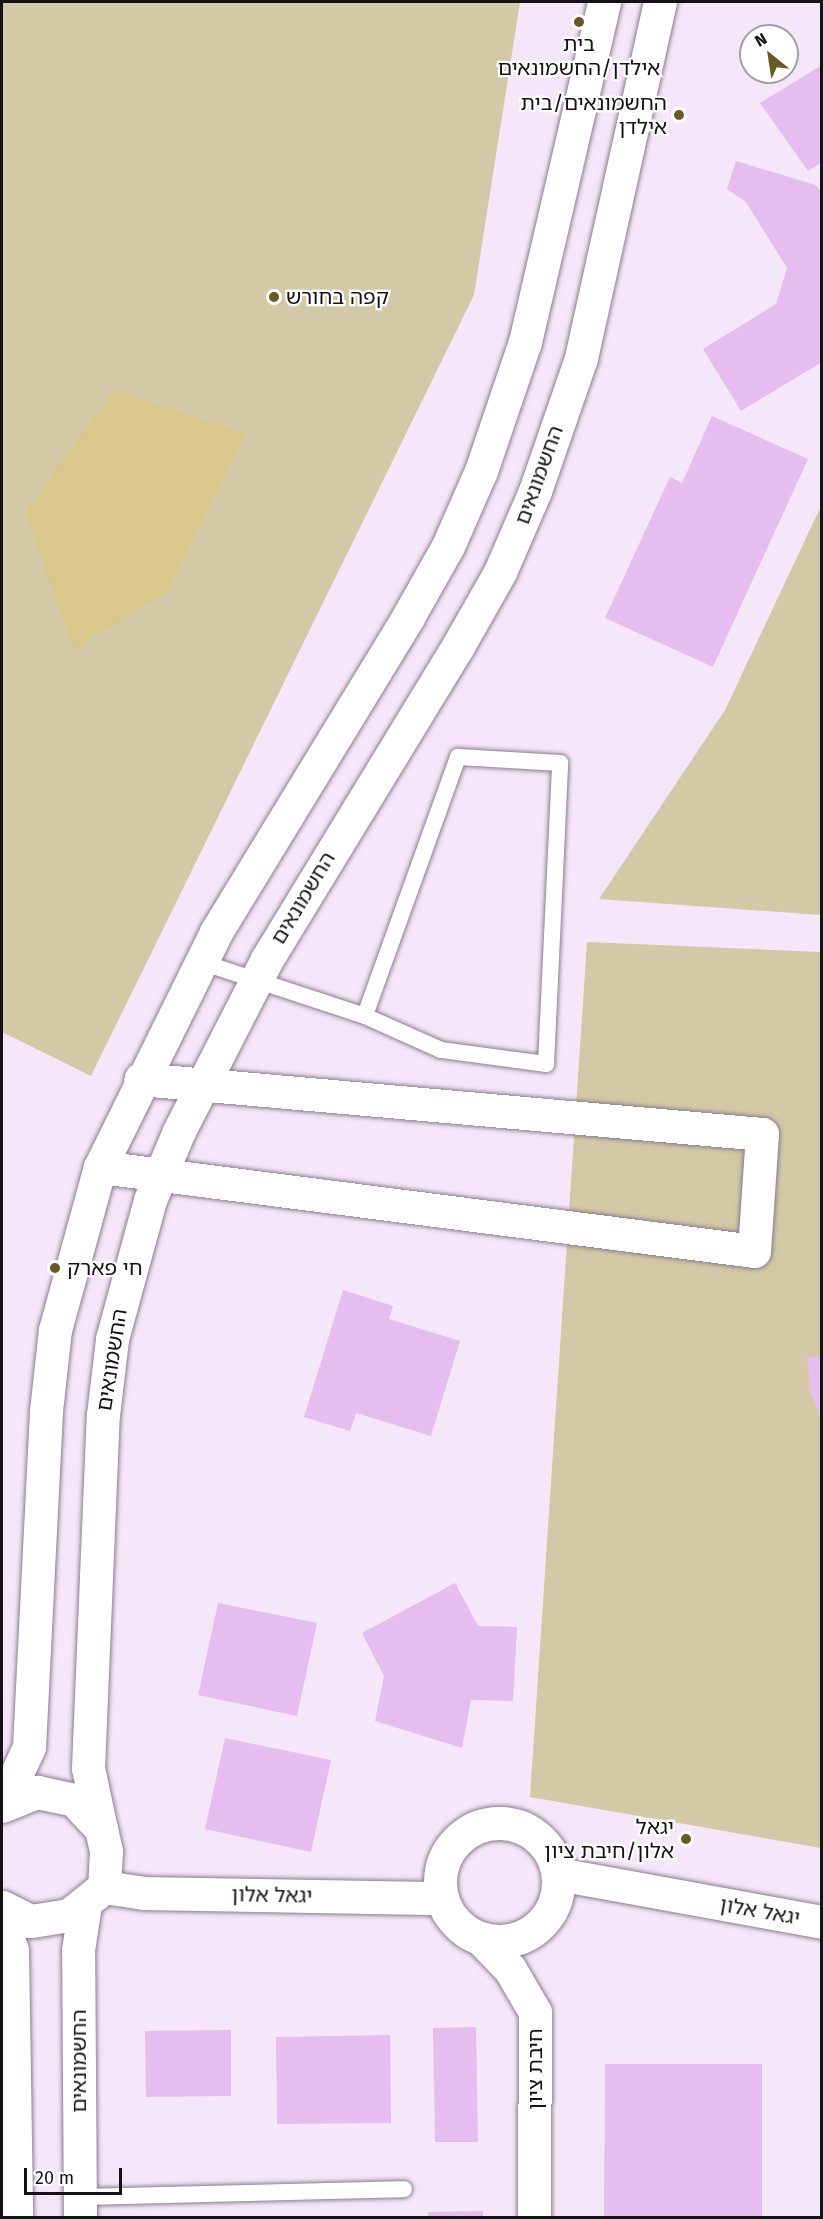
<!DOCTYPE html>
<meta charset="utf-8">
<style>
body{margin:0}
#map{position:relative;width:823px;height:2219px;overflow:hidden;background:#f5e6f9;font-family:"Fira Sans","Noto Sans Hebrew",sans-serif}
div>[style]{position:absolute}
.green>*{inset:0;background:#d4c9a6}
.water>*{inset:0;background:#d9c78b}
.building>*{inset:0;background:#e6bdef}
.roads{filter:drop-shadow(0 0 2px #8b7d8e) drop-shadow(0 0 2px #8b7d8e)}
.lane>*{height:16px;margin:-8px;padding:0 8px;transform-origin:8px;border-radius:8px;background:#fff}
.street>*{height:33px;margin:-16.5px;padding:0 16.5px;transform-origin:16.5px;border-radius:16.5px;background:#fff}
.secondary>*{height:33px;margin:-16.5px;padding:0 16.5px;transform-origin:16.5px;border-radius:16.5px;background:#fff}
.secondary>.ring{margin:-16.5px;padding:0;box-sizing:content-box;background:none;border:33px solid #fff;border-radius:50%}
.dots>*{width:16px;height:16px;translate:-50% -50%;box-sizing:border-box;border:3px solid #fff;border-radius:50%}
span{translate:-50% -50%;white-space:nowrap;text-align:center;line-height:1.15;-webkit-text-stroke:4.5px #fff;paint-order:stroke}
.poi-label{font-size:21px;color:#161117}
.right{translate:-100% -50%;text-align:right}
.left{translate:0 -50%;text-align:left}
.street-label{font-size:21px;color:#161117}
.frame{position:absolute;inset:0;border:3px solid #161117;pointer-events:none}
.north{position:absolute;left:739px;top:24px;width:60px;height:60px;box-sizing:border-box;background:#fff;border:2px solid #a2a0a2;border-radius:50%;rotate:330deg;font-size:16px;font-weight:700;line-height:24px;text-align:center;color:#161117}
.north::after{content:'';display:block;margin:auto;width:21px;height:27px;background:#685927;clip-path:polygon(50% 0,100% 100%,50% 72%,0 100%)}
.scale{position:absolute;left:24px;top:2168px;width:98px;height:27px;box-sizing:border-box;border:3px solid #161117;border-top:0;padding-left:8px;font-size:18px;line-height:21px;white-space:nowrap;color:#161117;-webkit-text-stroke:4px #fff;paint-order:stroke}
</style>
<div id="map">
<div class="green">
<div style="clip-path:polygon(2px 2px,520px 2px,474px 295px,91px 1076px,2px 1032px)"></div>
<div style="clip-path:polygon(821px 506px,821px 915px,599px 899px,725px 710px)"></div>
<div style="clip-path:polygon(587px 942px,821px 952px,821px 1848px,530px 1797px)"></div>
</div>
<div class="water">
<div style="clip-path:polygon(113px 391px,246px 434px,168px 591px,74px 649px,25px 512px)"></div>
</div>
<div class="building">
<div style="clip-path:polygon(822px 65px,822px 162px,808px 171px,760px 103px)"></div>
<div style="clip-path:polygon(736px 161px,816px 185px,822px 193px,822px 362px,741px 411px,703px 349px,776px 304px,787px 268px,746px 202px,727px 189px)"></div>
<div style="clip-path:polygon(712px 416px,808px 459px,713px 667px,605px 618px,670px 477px,682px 483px)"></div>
<div style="clip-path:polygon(343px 1290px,393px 1306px,389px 1319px,460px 1341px,431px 1436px,356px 1413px,350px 1431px,304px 1417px)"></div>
<div style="clip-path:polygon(807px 1357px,822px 1357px,822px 1421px,811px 1393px)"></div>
<div style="clip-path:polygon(455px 1583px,478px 1626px,517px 1627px,513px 1701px,471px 1700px,462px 1748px,375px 1721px,384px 1676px,362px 1633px)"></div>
<div style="clip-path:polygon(218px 1603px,317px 1623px,297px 1716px,198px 1695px)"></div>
<div style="clip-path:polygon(225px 1738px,331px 1760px,311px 1852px,205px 1829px)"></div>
<div style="clip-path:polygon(476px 2027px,478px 2142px,435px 2142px,433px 2028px)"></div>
<div style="clip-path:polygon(231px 2030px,231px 2096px,146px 2097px,145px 2031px)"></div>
<div style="clip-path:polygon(390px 2035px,391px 2123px,277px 2124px,276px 2037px)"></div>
<div style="clip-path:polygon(605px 2064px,762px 2064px,762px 2218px,604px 2218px)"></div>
<div style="clip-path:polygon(483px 2211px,483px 2218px,428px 2218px,428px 2212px)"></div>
</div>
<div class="roads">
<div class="lane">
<div style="left:201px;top:962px;width:173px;rotate:18.2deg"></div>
<div style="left:365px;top:1016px;width:83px;rotate:24.1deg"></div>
<div style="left:441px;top:1050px;width:106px;rotate:7.6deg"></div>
<div style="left:546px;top:1064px;width:301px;rotate:-87.3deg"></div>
<div style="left:560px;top:763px;width:102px;rotate:-176.6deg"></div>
<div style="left:458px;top:757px;width:275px;rotate:109.8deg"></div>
<div style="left:80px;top:2197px;width:324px;rotate:-1.4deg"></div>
</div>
<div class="street">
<div style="left:100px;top:1167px;width:659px;rotate:7.32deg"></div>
<div style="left:754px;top:1251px;width:117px;rotate:-86.1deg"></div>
<div style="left:762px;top:1134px;width:624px;rotate:-174.95deg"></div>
<div style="left:481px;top:1939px;width:42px;rotate:46deg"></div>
<div style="left:510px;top:1969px;width:50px;rotate:59.8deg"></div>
<div style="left:535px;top:2012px;width:206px;rotate:90.3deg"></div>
</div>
<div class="secondary">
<div style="left:2px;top:1805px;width:64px;rotate:-65deg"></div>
<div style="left:29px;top:1747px;width:336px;rotate:-87.1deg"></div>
<div style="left:46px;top:1411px;width:81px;rotate:-83.7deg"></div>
<div style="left:55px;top:1330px;width:169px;rotate:-74.6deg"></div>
<div style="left:100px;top:1167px;width:262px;rotate:-63.7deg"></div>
<div style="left:216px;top:932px;width:369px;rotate:-58.6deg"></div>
<div style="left:408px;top:617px;width:81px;rotate:-60.6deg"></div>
<div style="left:448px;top:546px;width:82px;rotate:-66.3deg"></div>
<div style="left:481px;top:471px;width:136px;rotate:-71.2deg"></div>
<div style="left:525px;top:342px;width:349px;rotate:-76.9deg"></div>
<div style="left:2px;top:1806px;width:38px;rotate:-22deg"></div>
<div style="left:37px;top:1792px;width:38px;rotate:12deg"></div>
<div style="left:74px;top:1800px;width:40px;rotate:47deg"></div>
<div style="left:101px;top:1829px;width:23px;rotate:77deg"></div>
<div style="left:106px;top:1851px;width:36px;rotate:93deg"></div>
<div style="left:104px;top:1887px;width:45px;rotate:141.3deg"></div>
<div style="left:69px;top:1915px;width:39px;rotate:171deg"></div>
<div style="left:30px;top:1921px;width:31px;rotate:-153deg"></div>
<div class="ring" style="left:440px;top:1823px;width:85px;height:85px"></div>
<div style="left:101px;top:1829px;width:62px;rotate:-102deg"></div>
<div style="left:88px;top:1768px;width:353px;rotate:-87.6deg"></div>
<div style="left:103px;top:1415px;width:77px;rotate:-83.2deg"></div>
<div style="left:112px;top:1339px;width:144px;rotate:-74.7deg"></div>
<div style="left:150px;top:1200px;width:75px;rotate:-67.2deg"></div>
<div style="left:179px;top:1131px;width:193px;rotate:-62.9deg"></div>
<div style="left:267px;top:959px;width:367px;rotate:-58.6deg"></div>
<div style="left:458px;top:646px;width:85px;rotate:-60.4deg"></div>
<div style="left:500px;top:572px;width:88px;rotate:-66.6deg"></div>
<div style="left:535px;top:491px;width:141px;rotate:-70.9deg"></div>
<div style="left:581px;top:358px;width:365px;rotate:-77.5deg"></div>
<div style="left:558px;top:1874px;width:268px;rotate:10.3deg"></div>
<div style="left:104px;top:1887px;width:40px;rotate:8.5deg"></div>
<div style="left:144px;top:1893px;width:298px;rotate:1deg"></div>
<div style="left:2px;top:1921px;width:31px;rotate:71deg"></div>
<div style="left:12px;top:1950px;width:268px;rotate:89.1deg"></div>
<div style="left:80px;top:2218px;width:268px;rotate:-90.4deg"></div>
<div style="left:78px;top:1950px;width:46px;rotate:-81.2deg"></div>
</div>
</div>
<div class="dots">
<div style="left:579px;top:22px;background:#685927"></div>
<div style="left:679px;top:115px;background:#685927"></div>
<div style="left:274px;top:297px;background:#685927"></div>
<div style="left:55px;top:1268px;background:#685927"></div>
<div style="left:686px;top:1839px;background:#685927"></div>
</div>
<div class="poi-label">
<span style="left:579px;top:56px">בית<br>אילדן/החשמונאים</span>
<span class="right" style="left:667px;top:115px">החשמונאים/בית<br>אילדן</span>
<span class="left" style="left:286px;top:297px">קפה בחורש</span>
<span class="left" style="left:67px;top:1268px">חי פארק</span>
<span class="right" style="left:674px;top:1839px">יגאל<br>אלון/חיבת ציון</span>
</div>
<div class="street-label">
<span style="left:539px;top:475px;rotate:-70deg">החשמונאים</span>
<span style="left:303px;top:898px;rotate:-59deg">החשמונאים</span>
<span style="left:112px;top:1360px;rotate:-81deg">החשמונאים</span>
<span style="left:272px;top:1895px;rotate:1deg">יגאל אלון</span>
<span style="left:760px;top:1911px;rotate:10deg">יגאל אלון</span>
<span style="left:79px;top:2061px;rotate:-90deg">החשמונאים</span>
<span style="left:535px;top:2069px;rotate:-90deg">חיבת ציון</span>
</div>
<div class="frame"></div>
<div class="north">N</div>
<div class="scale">20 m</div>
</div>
